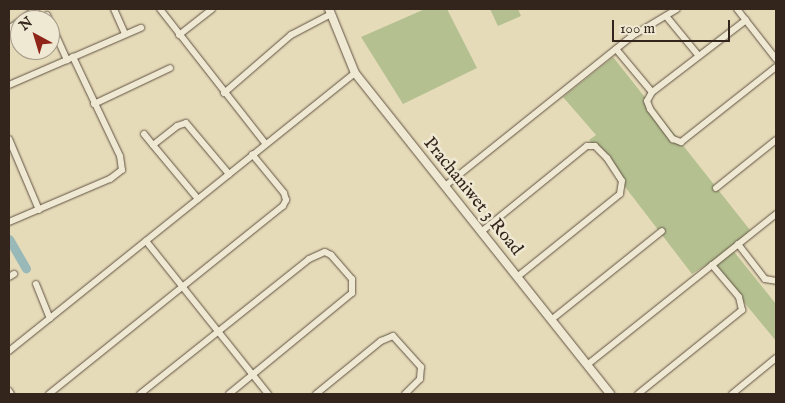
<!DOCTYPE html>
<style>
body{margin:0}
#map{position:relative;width:785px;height:403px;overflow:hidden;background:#e6dbb9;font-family:"IM FELL English",serif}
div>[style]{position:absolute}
.green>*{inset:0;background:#b4c090}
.canal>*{height:9px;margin:-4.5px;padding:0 4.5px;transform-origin:4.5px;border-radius:4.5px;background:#99b9b8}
.roads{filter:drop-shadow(0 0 1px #605243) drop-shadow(0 0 1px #605243)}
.minor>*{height:6px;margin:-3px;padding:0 3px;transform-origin:3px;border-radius:3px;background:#efe8d2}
.tertiary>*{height:8px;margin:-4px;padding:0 4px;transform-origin:4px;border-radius:4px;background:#efe8d2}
span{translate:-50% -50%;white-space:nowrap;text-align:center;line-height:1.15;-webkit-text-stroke:5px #efe8d2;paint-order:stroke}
.street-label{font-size:18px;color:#34251c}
.frame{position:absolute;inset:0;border:10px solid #34251c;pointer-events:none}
.north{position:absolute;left:10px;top:10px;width:50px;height:50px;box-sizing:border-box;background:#efe8d2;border:1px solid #a49a89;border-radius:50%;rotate:321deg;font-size:14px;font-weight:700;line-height:20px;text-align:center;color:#34251c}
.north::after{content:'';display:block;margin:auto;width:18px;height:22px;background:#8f2418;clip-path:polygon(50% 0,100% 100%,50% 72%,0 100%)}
.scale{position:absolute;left:612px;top:20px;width:118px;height:22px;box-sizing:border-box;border:2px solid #34251c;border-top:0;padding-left:6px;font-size:15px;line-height:18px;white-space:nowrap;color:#34251c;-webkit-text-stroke:4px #efe8d2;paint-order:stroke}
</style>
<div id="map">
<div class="green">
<div style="clip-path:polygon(425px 9px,447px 9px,477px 68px,403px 104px,361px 37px)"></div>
<div style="clip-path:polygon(490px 9px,518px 9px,521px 16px,498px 26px)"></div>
<div style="clip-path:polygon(613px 57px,750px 230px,731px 248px,776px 304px,776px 341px,711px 262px,692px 274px,589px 140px,596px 135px,563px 97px)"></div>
</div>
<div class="canal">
<div style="left:9px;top:239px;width:34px;rotate:60deg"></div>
</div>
<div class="roads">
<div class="minor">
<div style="left:114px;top:9px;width:27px;rotate:66deg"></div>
<div style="left:160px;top:9px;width:170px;rotate:51.9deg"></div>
<div style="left:737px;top:9px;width:63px;rotate:52deg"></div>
<div style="left:47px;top:15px;width:5px;rotate:68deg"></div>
<div style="left:666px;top:16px;width:50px;rotate:50.6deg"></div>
<div style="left:21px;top:20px;width:19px;rotate:-36deg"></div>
<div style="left:746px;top:20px;width:118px;rotate:142.5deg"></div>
<div style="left:652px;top:92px;width:10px;rotate:119deg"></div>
<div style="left:647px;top:101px;width:9px;rotate:69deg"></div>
<div style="left:650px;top:109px;width:38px;rotate:53deg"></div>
<div style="left:673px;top:139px;width:9px;rotate:21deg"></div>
<div style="left:681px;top:142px;width:121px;rotate:-38.3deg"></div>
<div style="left:50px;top:22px;width:42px;rotate:65.9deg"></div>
<div style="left:9px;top:29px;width:14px;rotate:-36deg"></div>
<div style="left:179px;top:35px;width:42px;rotate:-38.2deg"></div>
<div style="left:616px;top:49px;width:56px;rotate:50.1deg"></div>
<div style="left:9px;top:85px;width:144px;rotate:-23.4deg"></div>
<div style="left:224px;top:93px;width:89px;rotate:-40.9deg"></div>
<div style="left:291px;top:35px;width:45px;rotate:-27.7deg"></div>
<div style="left:94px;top:104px;width:84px;rotate:-25.3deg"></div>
<div style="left:144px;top:134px;width:14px;rotate:51deg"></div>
<div style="left:9px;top:139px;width:77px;rotate:67.1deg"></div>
<div style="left:445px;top:186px;width:240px;rotate:-38.7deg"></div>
<div style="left:632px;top:36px;width:52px;rotate:-31deg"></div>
<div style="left:716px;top:188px;width:77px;rotate:-38.7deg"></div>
<div style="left:198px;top:199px;width:70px;rotate:-129.8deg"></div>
<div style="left:153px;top:145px;width:31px;rotate:-38deg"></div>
<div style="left:177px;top:126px;width:9px;rotate:-18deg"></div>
<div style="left:186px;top:123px;width:67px;rotate:49.9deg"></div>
<div style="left:9px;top:222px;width:110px;rotate:-23.1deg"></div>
<div style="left:110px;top:179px;width:15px;rotate:-37deg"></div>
<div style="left:122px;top:170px;width:14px;rotate:-98deg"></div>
<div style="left:120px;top:156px;width:110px;rotate:-115.4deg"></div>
<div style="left:481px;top:232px;width:136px;rotate:-39.1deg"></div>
<div style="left:587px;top:146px;width:8px"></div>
<div style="left:595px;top:146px;width:17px;rotate:45deg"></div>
<div style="left:607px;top:158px;width:27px;rotate:57deg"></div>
<div style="left:622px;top:181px;width:13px;rotate:99deg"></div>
<div style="left:620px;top:194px;width:132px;rotate:141.1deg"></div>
<div style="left:146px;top:241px;width:196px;rotate:51.4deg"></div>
<div style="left:738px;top:244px;width:44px;rotate:52.4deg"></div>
<div style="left:765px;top:279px;width:11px;rotate:10deg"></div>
<div style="left:9px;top:277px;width:6px;rotate:-31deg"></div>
<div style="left:36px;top:284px;width:37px;rotate:68deg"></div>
<div style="left:551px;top:320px;width:142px;rotate:-38.7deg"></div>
<div style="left:9px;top:351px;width:444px;rotate:-38.8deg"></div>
<div style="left:587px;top:365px;width:242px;rotate:-38.6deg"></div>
<div style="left:9px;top:391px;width:4px;rotate:56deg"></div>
<div style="left:49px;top:394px;width:300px;rotate:-38.8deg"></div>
<div style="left:283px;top:206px;width:7px;rotate:-63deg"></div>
<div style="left:286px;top:200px;width:7px;rotate:-106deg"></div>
<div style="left:284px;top:193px;width:50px;rotate:-129.4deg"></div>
<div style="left:140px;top:394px;width:216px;rotate:-38.6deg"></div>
<div style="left:309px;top:259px;width:17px;rotate:-24deg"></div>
<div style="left:325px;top:252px;width:7px;rotate:27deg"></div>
<div style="left:331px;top:255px;width:32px;rotate:49deg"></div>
<div style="left:352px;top:279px;width:14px;rotate:90deg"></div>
<div style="left:352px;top:293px;width:159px;rotate:140.6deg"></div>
<div style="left:316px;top:394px;width:84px;rotate:-39.2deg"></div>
<div style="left:381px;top:341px;width:13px;rotate:-23deg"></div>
<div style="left:393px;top:336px;width:42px;rotate:47.9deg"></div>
<div style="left:421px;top:367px;width:12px;rotate:95deg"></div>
<div style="left:420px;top:379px;width:21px;rotate:135deg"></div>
<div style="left:638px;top:394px;width:134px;rotate:-38.9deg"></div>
<div style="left:742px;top:310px;width:13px;rotate:-103deg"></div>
<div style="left:739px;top:297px;width:42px;rotate:-130.2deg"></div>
<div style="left:732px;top:394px;width:57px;rotate:-39.3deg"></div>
</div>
<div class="tertiary">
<div style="left:329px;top:9px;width:69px;rotate:67.9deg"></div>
<div style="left:355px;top:73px;width:410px;rotate:51.5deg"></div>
</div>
</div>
<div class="street-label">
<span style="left:472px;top:197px;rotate:51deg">Prachaniwet 3 Road</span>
</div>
<div class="frame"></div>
<div class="north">N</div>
<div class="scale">100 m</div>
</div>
